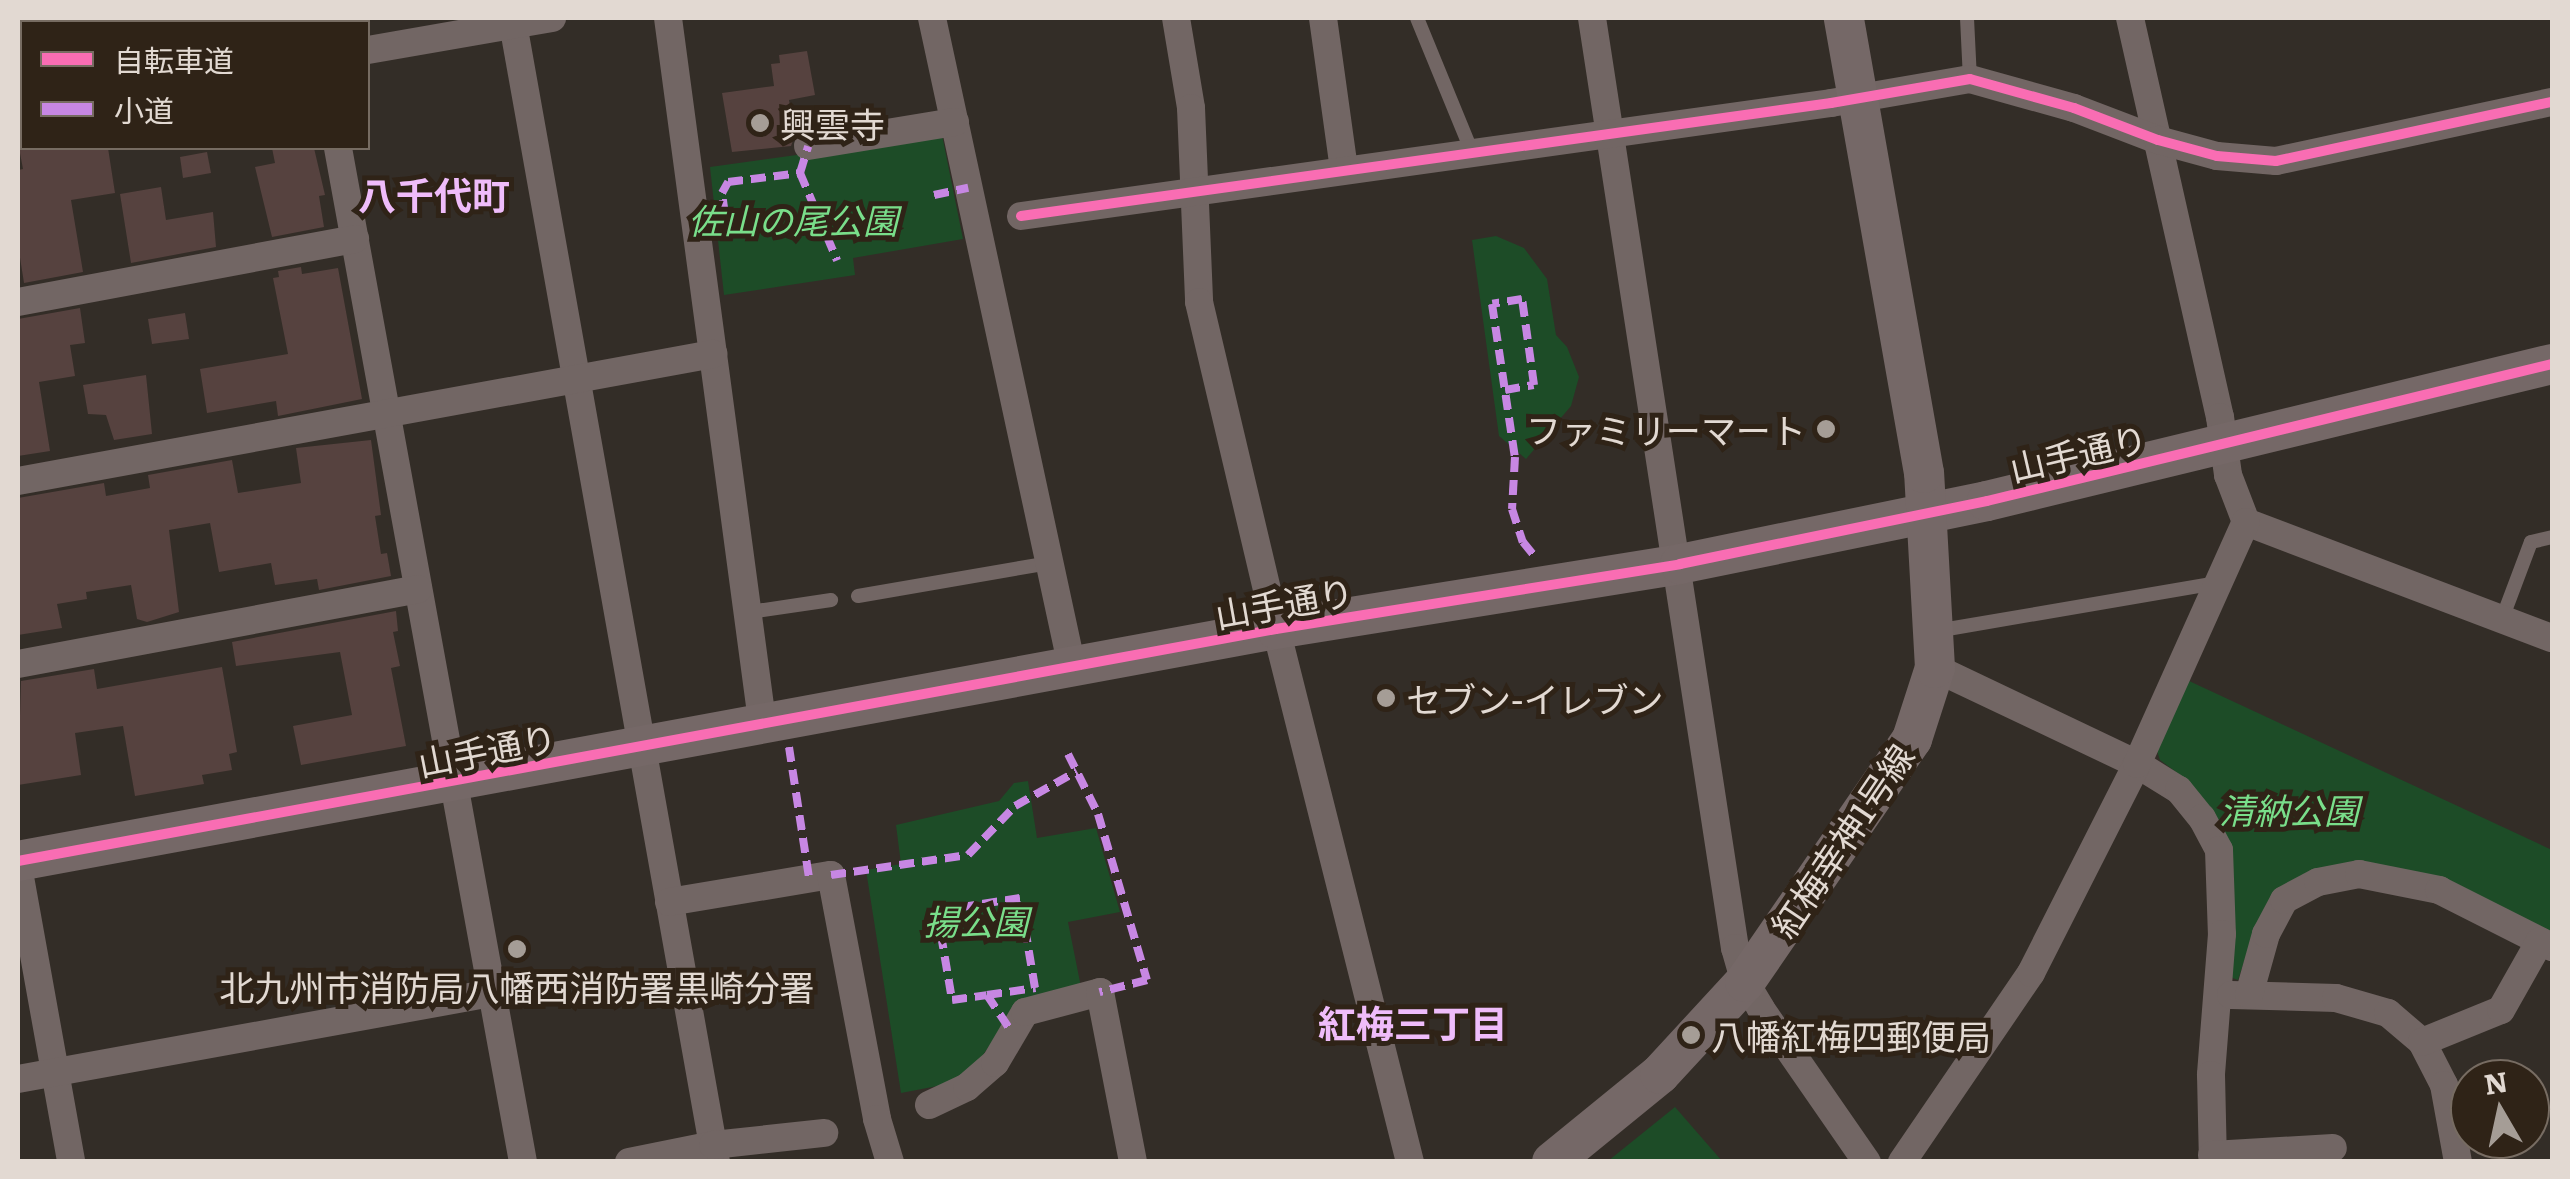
<!DOCTYPE html>
<meta charset="utf-8">
<style>
body{margin:0}
#map{position:relative;width:2570px;height:1179px;overflow:hidden;background:#332d27;font-family:Literata,"Noto Sans JP",serif}
div>[style]{position:absolute}
.green>*{inset:0;background:#1d4c27}
.building>*{inset:0;background:#56423f}
.lane>*{height:14px;margin:-7px;padding:0 7px;transform-origin:7px;border-radius:7px;background:#726664}
.street>*{height:28px;margin:-14px;padding:0 14px;transform-origin:14px;border-radius:14px;background:#726664}
.secondary>*{height:40px;margin:-20px;padding:0 20px;transform-origin:20px;border-radius:20px;background:#756867}
.quiet>*{height:8px;margin-top:-4px;transform-origin:0;background:repeating-linear-gradient(90deg,#c787e3 0 15px,transparent 0 23px)}
.cycleway>*{height:10px;margin:-5px;padding:0 5px;transform-origin:5px;border-radius:5px;background:#f96db3}
.dots>*{width:28px;height:28px;translate:-50% -50%;box-sizing:border-box;border:5px solid #2f2317;border-radius:50%}
span{translate:-50% -50%;white-space:nowrap;text-align:center;line-height:1.15;-webkit-text-stroke:10px #2f2317;paint-order:stroke}
.poi-label{font-size:35px;color:#e2d9d2}
.left{translate:0 -50%;text-align:left}
.right{translate:-100% -50%;text-align:right}
.park-label{font-size:35px;color:#79de8a;font-style:italic}
.street-label{font-size:35px;color:#e2d9d2}
.neighbourhood-label{font-size:38px;color:#efbcfa;font-weight:700}
.frame{position:absolute;inset:0;border:20px solid #e2d9d2;pointer-events:none}
.legend{position:absolute;left:20px;top:20px;width:350px;height:130px;box-sizing:border-box;background:#2f2317;border:2px solid #776c62;margin:0;padding:12px 18px;list-style:none;font-size:30px;color:#e2d9d2}
.legend li{display:flex;align-items:center;gap:20px;height:50px}
.legend b{width:50px;border:2px solid #776c62}
.north{position:absolute;left:2450px;top:1059px;width:100px;height:100px;box-sizing:border-box;background:#2f2317;border:2px solid #776c62;border-radius:50%;rotate:351deg;font-size:28px;font-weight:700;line-height:40px;text-align:center;color:#e2d9d2}
.north::after{content:'';display:block;margin:auto;width:35px;height:45px;background:#a59d96;clip-path:polygon(50% 0,100% 100%,50% 72%,0 100%)}
</style>
<div id="map">
<div class="green">
<div style="clip-path:polygon(942px 135px,963px 239px,853px 258px,855px 275px,724px 295px,710px 167px)"></div>
<div style="clip-path:polygon(1496px 236px,1524px 248px,1547px 279px,1556px 335px,1567px 347px,1579px 377px,1571px 406px,1526px 459px,1499px 436px,1472px 240px)"></div>
<div style="clip-path:polygon(2187px 680px,2552px 850px,2552px 932px,2441px 880px,2353px 864px,2255px 928px,2238px 980px,2230px 977px,2235px 914px,2184px 778px,2160px 760px,2156px 748px)"></div>
<div style="clip-path:polygon(1028px 781px,1037px 838px,1096px 828px,1120px 912px,1068px 922px,1081px 987px,1021px 1000px,976px 1065px,953px 1083px,901px 1093px,866px 870px,901px 864px,896px 825px,999px 801px,1014px 783px)"></div>
<div style="clip-path:polygon(1675px 1107px,1722px 1161px,1608px 1161px)"></div>
</div>
<div class="building">
<div style="clip-path:polygon(807px 51px,815px 95px,789px 100px,795px 135px,791px 146px,732px 152px,722px 93px,774px 86px,771px 64px,780px 63px,779px 55px)"></div>
<div style="clip-path:polygon(19px 148px,108px 148px,115px 193px,71px 200px,83px 272px,24px 283px,18px 245px,18px 170px,23px 169px)"></div>
<div style="clip-path:polygon(272px 148px,314px 148px,325px 195px,319px 196px,324px 227px,272px 237px,255px 167px,275px 163px)"></div>
<div style="clip-path:polygon(207px 152px,211px 173px,183px 178px,180px 157px)"></div>
<div style="clip-path:polygon(161px 187px,166px 220px,213px 212px,216px 247px,131px 263px,120px 194px)"></div>
<div style="clip-path:polygon(301px 267px,302px 274px,338px 268px,362px 399px,278px 416px,276px 401px,207px 413px,200px 369px,288px 354px,273px 278px,279px 277px,278px 271px)"></div>
<div style="clip-path:polygon(80px 308px,85px 343px,70px 345px,75px 376px,39px 382px,50px 451px,18px 456px,18px 319px)"></div>
<div style="clip-path:polygon(185px 313px,189px 339px,152px 344px,148px 319px)"></div>
<div style="clip-path:polygon(146px 375px,152px 434px,114px 440px,106px 415px,88px 414px,83px 385px)"></div>
<div style="clip-path:polygon(371px 440px,381px 515px,375px 516px,381px 554px,387px 553px,391px 576px,319px 590px,317px 579px,275px 585px,271px 563px,219px 572px,210px 523px,169px 530px,179px 612px,147px 622px,137px 619px,131px 585px,86px 592px,87px 599px,57px 604px,62px 628px,18px 635px,18px 498px,104px 483px,106px 496px,150px 488px,148px 475px,232px 460px,238px 493px,301px 483px,296px 448px)"></div>
<div style="clip-path:polygon(396px 611px,398px 631px,393px 632px,400px 666px,391px 668px,406px 746px,301px 765px,293px 726px,352px 715px,340px 652px,236px 666px,232px 642px)"></div>
<div style="clip-path:polygon(222px 667px,237px 752px,229px 754px,232px 770px,202px 775px,204px 784px,135px 796px,123px 726px,75px 733px,81px 775px,18px 785px,21px 681px,94px 669px,97px 689px)"></div>
</div>
<div class="lane">
<div style="left:1417px;top:18px;width:145px;rotate:67.7deg"></div>
<div style="left:1967px;top:18px;width:61px;rotate:87.2deg"></div>
<div style="left:858px;top:596px;width:195px;rotate:-9.8deg"></div>
<div style="left:750px;top:612px;width:82px;rotate:-8.4deg"></div>
<div style="left:2502px;top:619px;width:82px;rotate:-69.4deg"></div>
<div style="left:2531px;top:542px;width:22px;rotate:-13deg"></div>
<div style="left:1936px;top:631px;width:284px;rotate:-9.7deg"></div>
</div>
<div class="street">
<div style="left:315px;top:18px;width:4px;rotate:76deg"></div>
<div style="left:512px;top:18px;width:1162px;rotate:79.89deg"></div>
<div style="left:668px;top:18px;width:709px;rotate:82.38deg"></div>
<div style="left:932px;top:18px;width:664px;rotate:77.83deg"></div>
<div style="left:1176px;top:18px;width:91px;rotate:80.5deg"></div>
<div style="left:1191px;top:108px;width:194px;rotate:87.6deg"></div>
<div style="left:1199px;top:302px;width:336px;rotate:76.7deg"></div>
<div style="left:1276px;top:629px;width:550px;rotate:75.89deg"></div>
<div style="left:1323px;top:18px;width:153px;rotate:82.1deg"></div>
<div style="left:1592px;top:18px;width:941px;rotate:81.26deg"></div>
<div style="left:1735px;top:948px;width:35px;rotate:74deg"></div>
<div style="left:1745px;top:982px;width:31px;rotate:59deg"></div>
<div style="left:1761px;top:1009px;width:186px;rotate:55.3deg"></div>
<div style="left:2130px;top:18px;width:409px;rotate:77.3deg"></div>
<div style="left:2220px;top:417px;width:59px;rotate:82.1deg"></div>
<div style="left:2228px;top:475px;width:50px;rotate:69deg"></div>
<div style="left:2246px;top:522px;width:327px;rotate:20.8deg"></div>
<div style="left:368px;top:50px;width:187px;rotate:-9.9deg"></div>
<div style="left:18px;top:117px;width:4px;rotate:-14deg"></div>
<div style="left:808px;top:146px;width:149px;rotate:-9.3deg"></div>
<div style="left:338px;top:148px;width:1031px;rotate:79.66deg"></div>
<div style="left:1021px;top:216px;width:818px;rotate:-7.94deg"></div>
<div style="left:1831px;top:103px;width:141px;rotate:-9.8deg"></div>
<div style="left:1970px;top:79px;width:108px;rotate:15.6deg"></div>
<div style="left:2074px;top:108px;width:90px;rotate:20.9deg"></div>
<div style="left:2158px;top:140px;width:61px;rotate:15.2deg"></div>
<div style="left:2217px;top:156px;width:59px;rotate:4.8deg"></div>
<div style="left:2276px;top:161px;width:282px;rotate:-12.1deg"></div>
<div style="left:18px;top:302px;width:343px;rotate:-10.6deg"></div>
<div style="left:18px;top:481px;width:707px;rotate:-10.36deg"></div>
<div style="left:18px;top:664px;width:407px;rotate:-10.6deg"></div>
<div style="left:1935px;top:668px;width:224px;rotate:25.4deg"></div>
<div style="left:2137px;top:764px;width:49px;rotate:31.8deg"></div>
<div style="left:2179px;top:790px;width:36px;rotate:51deg"></div>
<div style="left:2202px;top:818px;width:36px;rotate:62deg"></div>
<div style="left:2219px;top:850px;width:84px;rotate:88deg"></div>
<div style="left:2222px;top:934px;width:141px;rotate:94.5deg"></div>
<div style="left:2211px;top:1075px;width:87px;rotate:88.7deg"></div>
<div style="left:18px;top:866px;width:301px;rotate:79.8deg"></div>
<div style="left:669px;top:902px;width:164px;rotate:-9.5deg"></div>
<div style="left:831px;top:875px;width:248px;rotate:79.3deg"></div>
<div style="left:877px;top:1119px;width:45px;rotate:73.2deg"></div>
<div style="left:2231px;top:995px;width:105px;rotate:1.6deg"></div>
<div style="left:2336px;top:998px;width:54px;rotate:16.1deg"></div>
<div style="left:2388px;top:1013px;width:45px;rotate:40.5deg"></div>
<div style="left:2422px;top:1042px;width:48px;rotate:62.9deg"></div>
<div style="left:2444px;top:1085px;width:78px;rotate:79.7deg"></div>
<div style="left:2249px;top:995px;width:63px;rotate:-74.4deg"></div>
<div style="left:2266px;top:934px;width:38px;rotate:-62deg"></div>
<div style="left:2284px;top:900px;width:38px;rotate:-28deg"></div>
<div style="left:2318px;top:882px;width:42px;rotate:-11deg"></div>
<div style="left:2359px;top:874px;width:82px;rotate:11.3deg"></div>
<div style="left:2439px;top:890px;width:127px;rotate:26.8deg"></div>
<div style="left:2422px;top:1042px;width:85px;rotate:-22.1deg"></div>
<div style="left:2501px;top:1010px;width:79px;rotate:-60.5deg"></div>
<div style="left:18px;top:1079px;width:481px;rotate:-10.3deg"></div>
<div style="left:929px;top:1105px;width:42px;rotate:-25.3deg"></div>
<div style="left:967px;top:1087px;width:37px;rotate:-41deg"></div>
<div style="left:995px;top:1063px;width:59px;rotate:-59.5deg"></div>
<div style="left:1025px;top:1012px;width:78px;rotate:-14.9deg"></div>
<div style="left:1100px;top:992px;width:173px;rotate:79deg"></div>
<div style="left:2212px;top:1155px;width:121px;rotate:-3.3deg"></div>
<div style="left:629px;top:1162px;width:86px;rotate:-11.4deg"></div>
<div style="left:713px;top:1145px;width:112px;rotate:-6.2deg"></div>
<div style="left:1902px;top:1162px;width:229px;rotate:-55.7deg"></div>
<div style="left:2031px;top:973px;width:234px;rotate:-63.1deg"></div>
<div style="left:2137px;top:764px;width:265px;rotate:-65.8deg"></div>
</div>
<div class="secondary">
<div style="left:18px;top:861px;width:1279px;rotate:-10.45deg"></div>
<div style="left:1276px;top:629px;width:409px;rotate:-9.1deg"></div>
<div style="left:1680px;top:564px;width:313px;rotate:-11.6deg"></div>
<div style="left:1987px;top:501px;width:581px;rotate:-13.63deg"></div>
<div style="left:1552px;top:1162px;width:139px;rotate:-39.2deg"></div>
<div style="left:1660px;top:1074px;width:125px;rotate:-47.3deg"></div>
<div style="left:1745px;top:982px;width:295px;rotate:-55.5deg"></div>
<div style="left:1912px;top:739px;width:75px;rotate:-72.1deg"></div>
<div style="left:1935px;top:668px;width:195px;rotate:-93.2deg"></div>
<div style="left:1924px;top:473px;width:462px;rotate:-100deg"></div>
</div>
<div class="quiet">
<div style="left:800px;top:173px;width:28px;rotate:-73deg"></div>
<div style="left:934px;top:195px;width:35px;rotate:-12deg"></div>
<div style="left:728px;top:237px;width:44px;rotate:-97.8deg"></div>
<div style="left:722px;top:193px;width:13px;rotate:-61deg"></div>
<div style="left:728px;top:182px;width:73px;rotate:-7.1deg"></div>
<div style="left:800px;top:173px;width:95px;rotate:67deg"></div>
<div style="left:1505px;top:390px;width:29px;rotate:-10deg"></div>
<div style="left:1534px;top:385px;width:87px;rotate:-97.9deg"></div>
<div style="left:1522px;top:299px;width:30px;rotate:171deg"></div>
<div style="left:1492px;top:304px;width:155px;rotate:81.5deg"></div>
<div style="left:1515px;top:457px;width:52px;rotate:93.3deg"></div>
<div style="left:1512px;top:509px;width:35px;rotate:72deg"></div>
<div style="left:1523px;top:542px;width:22px;rotate:51deg"></div>
<div style="left:789px;top:747px;width:133px;rotate:81.3deg"></div>
<div style="left:1068px;top:754px;width:67px;rotate:63.4deg"></div>
<div style="left:1098px;top:814px;width:173px;rotate:73.6deg"></div>
<div style="left:1147px;top:980px;width:49px;rotate:165.7deg"></div>
<div style="left:831px;top:875px;width:138px;rotate:-8.3deg"></div>
<div style="left:968px;top:855px;width:68px;rotate:-46.2deg"></div>
<div style="left:1015px;top:806px;width:71px;rotate:-29.4deg"></div>
<div style="left:987px;top:995px;width:49px;rotate:-8.3deg"></div>
<div style="left:1035px;top:988px;width:91px;rotate:-99.5deg"></div>
<div style="left:1020px;top:898px;width:84px;rotate:171.1deg"></div>
<div style="left:937px;top:911px;width:90px;rotate:80.4deg"></div>
<div style="left:952px;top:1000px;width:35px;rotate:-8deg"></div>
<div style="left:987px;top:995px;width:43px;rotate:56.3deg"></div>
</div>
<div class="cycleway">
<div style="left:1021px;top:216px;width:818px;rotate:-7.94deg"></div>
<div style="left:1831px;top:103px;width:141px;rotate:-9.8deg"></div>
<div style="left:1970px;top:79px;width:108px;rotate:15.6deg"></div>
<div style="left:2074px;top:108px;width:90px;rotate:20.9deg"></div>
<div style="left:2158px;top:140px;width:61px;rotate:15.2deg"></div>
<div style="left:2217px;top:156px;width:59px;rotate:4.8deg"></div>
<div style="left:2276px;top:161px;width:282px;rotate:-12.1deg"></div>
<div style="left:18px;top:861px;width:1279px;rotate:-10.45deg"></div>
<div style="left:1276px;top:629px;width:409px;rotate:-9.1deg"></div>
<div style="left:1680px;top:564px;width:313px;rotate:-11.6deg"></div>
<div style="left:1987px;top:501px;width:581px;rotate:-13.63deg"></div>
</div>
<div class="dots">
<div style="left:760px;top:123px;background:#a59d96"></div>
<div style="left:1826px;top:429px;background:#a59d96"></div>
<div style="left:1386px;top:698px;background:#a59d96"></div>
<div style="left:517px;top:949px;background:#a59d96"></div>
<div style="left:1691px;top:1035px;background:#a59d96"></div>
</div>
<div class="poi-label">
<span class="left" style="left:780px;top:123px">興雲寺</span>
<span class="right" style="left:1806px;top:429px">ファミリーマート</span>
<span class="left" style="left:1406px;top:698px">セブン-イレブン</span>
<span style="left:517px;top:986px">北九州市消防局八幡西消防署黒崎分署</span>
<span class="left" style="left:1711px;top:1035px">八幡紅梅四郵便局</span>
</div>
<div class="park-label">
<span style="left:793px;top:219px">佐山の尾公園</span>
<span style="left:2289px;top:809px">清納公園</span>
<span style="left:976px;top:920px">揚公園</span>
</div>
<div class="street-label">
<span style="left:2078px;top:452px;rotate:-13deg">山手通り</span>
<span style="left:1284px;top:602px;rotate:-10deg">山手通り</span>
<span style="left:487px;top:749px;rotate:-11deg">山手通り</span>
<span style="left:1841px;top:840px;rotate:-56deg">紅梅幸神1号線</span>
</div>
<div class="neighbourhood-label">
<span style="left:434px;top:194px">八千代町</span>
<span style="left:1413px;top:1022px">紅梅三丁目</span>
</div>
<div class="frame"></div>
<ul class="legend">
<li><b style="height:12px;background:#f96db3"></b>自転車道</li>
<li><b style="height:12px;background:#c787e3"></b>小道</li>
</ul>
<div class="north">N</div>
</div>
